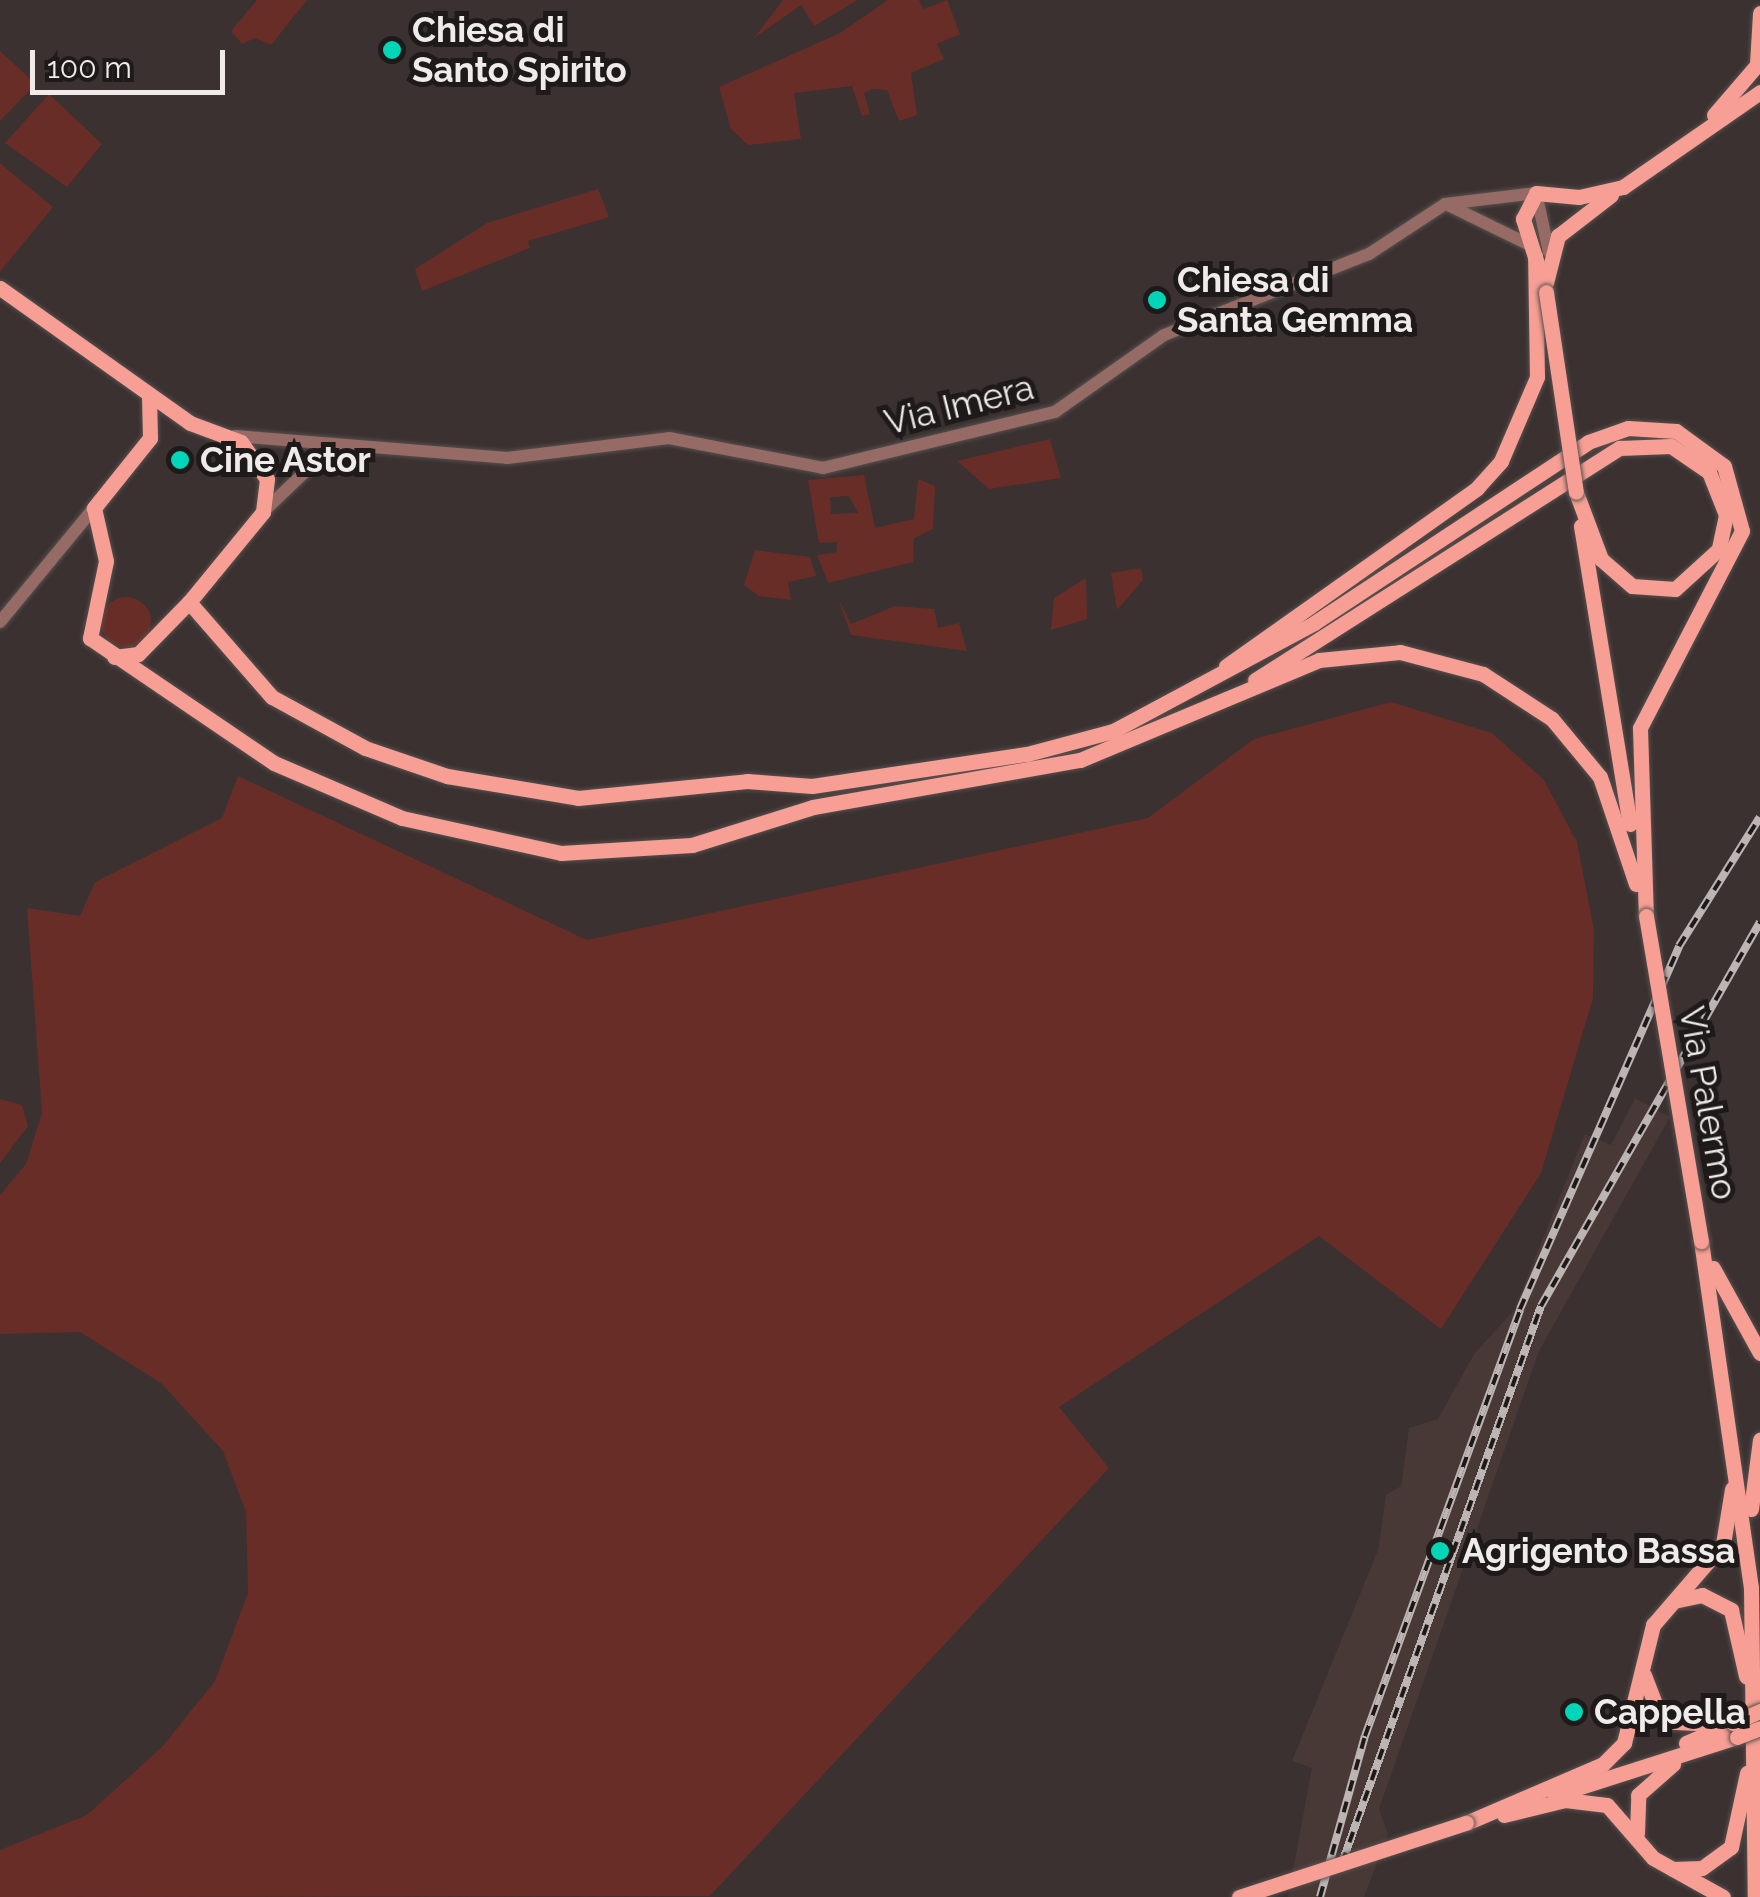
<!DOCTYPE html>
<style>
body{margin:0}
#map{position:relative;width:1760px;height:1897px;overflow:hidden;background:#3a3130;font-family:Raleway,sans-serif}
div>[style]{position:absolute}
.built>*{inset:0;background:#483836}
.green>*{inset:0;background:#692d27}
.round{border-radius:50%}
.roads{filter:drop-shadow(0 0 2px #574f4e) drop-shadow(0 0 2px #574f4e)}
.minor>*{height:12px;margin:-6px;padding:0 6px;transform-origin:6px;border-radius:6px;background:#966b65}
.major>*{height:15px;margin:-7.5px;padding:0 7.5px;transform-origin:7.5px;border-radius:7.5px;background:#f79f94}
.rail>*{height:8px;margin-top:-4px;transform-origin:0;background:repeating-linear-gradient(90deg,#1e1a1a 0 11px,#bcb5b4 0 22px);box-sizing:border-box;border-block:2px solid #bcb5b4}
.bridges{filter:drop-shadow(0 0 2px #574f4e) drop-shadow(0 0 2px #574f4e)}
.major-bridge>*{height:15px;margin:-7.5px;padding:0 7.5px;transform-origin:7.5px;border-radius:7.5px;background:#f79f94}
.dots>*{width:28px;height:28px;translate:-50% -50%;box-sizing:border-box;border:5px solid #1e1a1a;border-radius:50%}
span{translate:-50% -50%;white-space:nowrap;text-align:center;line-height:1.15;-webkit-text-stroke:10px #1e1a1a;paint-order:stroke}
.poi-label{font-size:35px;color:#f0eae9;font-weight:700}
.left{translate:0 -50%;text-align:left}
.street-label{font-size:35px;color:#f0eae9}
.scale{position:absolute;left:30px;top:50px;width:195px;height:45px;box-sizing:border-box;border:5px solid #f0eae9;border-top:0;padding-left:12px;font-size:30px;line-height:35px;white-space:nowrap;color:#f0eae9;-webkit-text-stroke:8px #1e1a1a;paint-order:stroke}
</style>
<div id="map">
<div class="built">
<div style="clip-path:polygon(1635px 1098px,1670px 1117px,1539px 1351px,1379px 1809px,1388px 1834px,1364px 1897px,1288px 1897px,1312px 1768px,1292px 1761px,1378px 1550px,1386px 1495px,1401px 1486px,1409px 1428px,1438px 1419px,1474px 1354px,1514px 1310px,1585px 1134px,1611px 1145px)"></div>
</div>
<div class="green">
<div style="clip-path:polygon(257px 0,307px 0,271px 45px,255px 38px,242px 44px,231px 31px)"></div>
<div style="clip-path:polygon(783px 0,858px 0,814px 26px,801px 5px,754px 38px)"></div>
<div style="clip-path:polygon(888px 0,919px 0,923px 9px,947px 0,960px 34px,937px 44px,944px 59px,911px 73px,917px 115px,899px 121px,887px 90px,872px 89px,864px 93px,870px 114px,862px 116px,852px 86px,794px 93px,801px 139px,748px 145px,731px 129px,719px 87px,840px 33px)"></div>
<div style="clip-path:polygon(0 51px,36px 84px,0 121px)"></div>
<div style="clip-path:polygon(49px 94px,102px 144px,67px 187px,5px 143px)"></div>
<div style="clip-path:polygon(0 163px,53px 207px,0 272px)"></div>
<div style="clip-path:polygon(598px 189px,609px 217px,528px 241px,530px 248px,422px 291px,415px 269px,487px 223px)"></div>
<div style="clip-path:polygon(1050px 439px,1061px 478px,989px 489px,957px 461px)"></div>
<div style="clip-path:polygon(evenodd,864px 475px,875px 528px,914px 519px,918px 479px,935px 486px,933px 529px,914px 538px,913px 562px,828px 583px,817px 555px,837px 552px,837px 542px,819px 543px,808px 480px,864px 475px,849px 496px,858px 513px,831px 514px,830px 497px,849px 496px)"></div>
<div style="clip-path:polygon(755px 550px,810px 557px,816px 576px,788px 582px,791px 600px,759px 596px,744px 585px)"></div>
<div style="clip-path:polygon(1141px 568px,1143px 580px,1117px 610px,1111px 573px)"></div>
<div style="clip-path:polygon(1086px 578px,1087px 619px,1051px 630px,1054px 598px)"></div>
<div class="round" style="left:101px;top:597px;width:50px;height:50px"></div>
<div style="clip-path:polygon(838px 598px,851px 624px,895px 606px,934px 609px,938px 628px,959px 623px,967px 651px,851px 635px)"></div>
<div style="clip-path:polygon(1391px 702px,1492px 733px,1544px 780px,1577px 842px,1594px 930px,1593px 998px,1541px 1173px,1441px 1329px,1319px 1236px,1059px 1407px,1109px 1468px,710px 1896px,0 1897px,0 1850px,87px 1815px,162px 1747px,215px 1681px,248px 1593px,246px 1512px,223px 1451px,161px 1383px,80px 1332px,0 1334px,0 1195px,26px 1164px,42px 1113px,27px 908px,80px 916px,95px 882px,222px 818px,238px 776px,587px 940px,1148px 818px,1254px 739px)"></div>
<div style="clip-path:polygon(0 1099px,22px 1105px,28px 1126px,0 1163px)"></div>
</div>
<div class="roads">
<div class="minor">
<div style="left:1448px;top:205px;width:91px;rotate:26deg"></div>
<div style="left:235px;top:436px;width:273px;rotate:4.6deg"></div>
<div style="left:507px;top:458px;width:163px;rotate:-7deg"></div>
<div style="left:669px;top:438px;width:157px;rotate:11deg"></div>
<div style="left:823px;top:468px;width:239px;rotate:-13.6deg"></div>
<div style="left:1055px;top:412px;width:133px;rotate:-35.2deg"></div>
<div style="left:1164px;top:335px;width:220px;rotate:-21.6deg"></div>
<div style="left:1369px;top:254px;width:91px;rotate:-33.3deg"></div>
<div style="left:1445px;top:204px;width:92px;rotate:-6.9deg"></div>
<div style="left:1536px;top:193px;width:60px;rotate:77.6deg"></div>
<div style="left:263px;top:512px;width:91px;rotate:-43.7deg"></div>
<div style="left:0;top:622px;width:148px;rotate:-50.5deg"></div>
</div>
<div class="major">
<div style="left:1757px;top:64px;width:51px;rotate:-86.6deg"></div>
<div style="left:1714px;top:115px;width:66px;rotate:-49.3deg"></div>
<div style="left:1546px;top:283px;width:49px;rotate:-75.7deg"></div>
<div style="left:1558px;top:236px;width:67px;rotate:-37.7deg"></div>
<div style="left:0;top:288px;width:233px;rotate:35.4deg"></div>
<div style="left:190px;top:423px;width:54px;rotate:20.4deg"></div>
<div style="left:241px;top:442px;width:45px;rotate:54.9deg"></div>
<div style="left:267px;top:479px;width:33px;rotate:97deg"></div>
<div style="left:263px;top:512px;width:117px;rotate:129.4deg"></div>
<div style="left:189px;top:602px;width:73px;rotate:134.4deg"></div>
<div style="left:138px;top:654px;width:24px;rotate:173deg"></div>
<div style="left:1546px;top:292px;width:77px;rotate:-107.5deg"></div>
<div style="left:1523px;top:219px;width:29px;rotate:-63deg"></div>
<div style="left:1536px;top:193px;width:43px;rotate:5.3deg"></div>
<div style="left:1579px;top:197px;width:45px;rotate:-12.8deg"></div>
<div style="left:1623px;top:187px;width:167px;rotate:-34.7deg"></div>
<div style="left:149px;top:396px;width:42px;rotate:88.6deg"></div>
<div style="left:150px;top:438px;width:90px;rotate:128.7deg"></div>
<div style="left:94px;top:508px;width:54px;rotate:77.2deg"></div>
<div style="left:106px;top:561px;width:79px;rotate:101.7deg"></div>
<div style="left:90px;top:638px;width:222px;rotate:34.2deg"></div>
<div style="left:274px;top:763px;width:139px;rotate:23.3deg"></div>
<div style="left:402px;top:818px;width:163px;rotate:12.4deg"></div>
<div style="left:561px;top:853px;width:131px;rotate:-3.5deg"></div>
<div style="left:692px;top:845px;width:127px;rotate:-17.4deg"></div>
<div style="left:813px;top:807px;width:271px;rotate:-10deg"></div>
<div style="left:1080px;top:760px;width:259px;rotate:-22.7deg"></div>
<div style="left:1319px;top:660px;width:81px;rotate:-5.6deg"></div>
<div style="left:1400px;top:652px;width:86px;rotate:14.8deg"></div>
<div style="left:1483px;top:674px;width:82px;rotate:33.1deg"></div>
<div style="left:1552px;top:719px;width:75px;rotate:50.4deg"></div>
<div style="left:1600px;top:777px;width:113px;rotate:71.4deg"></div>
<div style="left:1581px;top:526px;width:302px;rotate:80.7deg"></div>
<div style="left:189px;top:602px;width:126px;rotate:48.9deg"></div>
<div style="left:272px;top:697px;width:106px;rotate:28.7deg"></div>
<div style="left:365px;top:748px;width:87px;rotate:18.9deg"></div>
<div style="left:447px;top:776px;width:133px;rotate:9.5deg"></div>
<div style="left:578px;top:798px;width:170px;rotate:-5.7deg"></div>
<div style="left:747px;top:781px;width:65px;rotate:4.4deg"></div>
<div style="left:812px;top:786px;width:217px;rotate:-8.5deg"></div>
<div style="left:1027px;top:754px;width:89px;rotate:-15deg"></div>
<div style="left:1113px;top:731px;width:228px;rotate:-28.2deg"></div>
<div style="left:1314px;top:623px;width:328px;rotate:-33.4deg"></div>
<div style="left:1588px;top:442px;width:42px;rotate:-19.3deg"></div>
<div style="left:1628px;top:428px;width:48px;rotate:3.6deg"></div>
<div style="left:1676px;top:431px;width:59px;rotate:36.1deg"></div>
<div style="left:1724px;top:466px;width:67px;rotate:74.5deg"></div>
<div style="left:1742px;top:531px;width:222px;rotate:117.4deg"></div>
<div style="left:1640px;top:728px;width:188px;rotate:88.2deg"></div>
<div style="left:1226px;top:666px;width:308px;rotate:-35.3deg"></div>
<div style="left:1477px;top:488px;width:36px;rotate:-48deg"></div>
<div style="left:1501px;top:461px;width:91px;rotate:-66.8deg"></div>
<div style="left:1537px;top:377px;width:121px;rotate:-90.9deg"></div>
<div style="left:1255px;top:680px;width:432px;rotate:-32.5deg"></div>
<div style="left:1619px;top:448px;width:52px;rotate:-2.2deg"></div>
<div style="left:1671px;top:446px;width:46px;rotate:34.4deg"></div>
<div style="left:1709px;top:472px;width:46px;rotate:68.4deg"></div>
<div style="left:1726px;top:515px;width:35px;rotate:102deg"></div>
<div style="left:1719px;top:549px;width:59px;rotate:137.7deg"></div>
<div style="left:1675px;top:589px;width:43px;rotate:-176deg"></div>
<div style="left:1632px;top:586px;width:41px;rotate:-138.9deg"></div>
<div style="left:1601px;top:559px;width:72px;rotate:-110.5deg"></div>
<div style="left:1701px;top:1241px;width:351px;rotate:81.8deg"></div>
<div style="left:1751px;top:1588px;width:309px;rotate:89.3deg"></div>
<div style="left:1713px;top:1268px;width:97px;rotate:61.1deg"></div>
<div style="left:1751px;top:1509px;width:70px;rotate:-82.6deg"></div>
<div style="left:1674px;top:1601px;width:29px;rotate:-12deg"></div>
<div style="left:1702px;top:1595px;width:33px;rotate:27deg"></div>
<div style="left:1731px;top:1610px;width:68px;rotate:77.2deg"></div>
<div style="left:1644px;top:1675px;width:34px;rotate:69deg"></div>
<div style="left:1656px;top:1707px;width:24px;rotate:38deg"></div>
<div style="left:1675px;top:1722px;width:44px;rotate:2.6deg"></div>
<div style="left:1686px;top:1743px;width:51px;rotate:-23.1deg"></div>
<div style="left:1555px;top:1795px;width:191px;rotate:-17.7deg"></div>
<div style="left:1504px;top:1815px;width:63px;rotate:-13.8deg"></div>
<div style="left:1565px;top:1800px;width:42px;rotate:6.8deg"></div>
<div style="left:1607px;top:1805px;width:70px;rotate:49deg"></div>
<div style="left:1653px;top:1858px;width:80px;rotate:29.1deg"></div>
<div style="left:1466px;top:1823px;width:149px;rotate:-23.3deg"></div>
<div style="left:1603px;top:1764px;width:30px;rotate:-45deg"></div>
<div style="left:1624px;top:1743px;width:122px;rotate:-76.2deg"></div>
<div style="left:1653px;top:1625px;width:107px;rotate:-49.2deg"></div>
<div style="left:1723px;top:1544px;width:56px;rotate:-80.7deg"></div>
<div style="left:1637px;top:1833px;width:38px;rotate:-88deg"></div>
<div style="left:1638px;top:1795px;width:47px;rotate:-41.5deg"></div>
<div style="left:1673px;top:1869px;width:29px;rotate:-2deg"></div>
<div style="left:1702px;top:1868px;width:36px;rotate:-36deg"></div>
<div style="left:1731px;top:1847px;width:76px;rotate:-77.8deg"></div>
</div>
</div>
<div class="rail">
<div style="left:1342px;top:1863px;width:591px;rotate:-70.34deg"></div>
<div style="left:1541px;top:1306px;width:442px;rotate:-60.3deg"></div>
<div style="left:1320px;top:1897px;width:167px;rotate:-74.4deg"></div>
<div style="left:1365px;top:1736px;width:454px;rotate:-70deg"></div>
<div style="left:1520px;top:1309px;width:396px;rotate:-66.3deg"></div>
<div style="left:1679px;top:946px;width:152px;rotate:-57.9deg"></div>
</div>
<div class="bridges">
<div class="major-bridge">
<div style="left:1546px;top:292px;width:202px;rotate:81.5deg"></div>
<div style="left:1646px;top:916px;width:330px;rotate:80.4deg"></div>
<div style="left:1733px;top:1723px;width:30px;rotate:-24deg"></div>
<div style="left:1737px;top:1737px;width:25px;rotate:-21deg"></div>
<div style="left:1239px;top:1897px;width:239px;rotate:-18.1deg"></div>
</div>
</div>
<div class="dots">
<div style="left:392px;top:50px;background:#00d5b7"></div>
<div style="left:1157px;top:300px;background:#00d5b7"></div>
<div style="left:180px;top:460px;background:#00d5b7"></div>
<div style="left:1440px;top:1551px;background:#00d5b7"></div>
<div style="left:1574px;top:1712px;background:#00d5b7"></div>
</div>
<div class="poi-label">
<span class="left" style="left:412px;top:50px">Chiesa di<br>Santo Spirito</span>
<span class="left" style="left:1177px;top:300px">Chiesa di<br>Santa Gemma</span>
<span class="left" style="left:200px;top:460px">Cine Astor</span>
<span class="left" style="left:1462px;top:1551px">Agrigento Bassa</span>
<span class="left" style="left:1594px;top:1712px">Cappella</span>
</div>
<div class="street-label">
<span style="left:959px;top:405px;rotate:-14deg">Via Imera</span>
<span style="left:1708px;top:1103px;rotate:80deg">Via Palermo</span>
</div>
<div class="scale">100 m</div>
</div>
